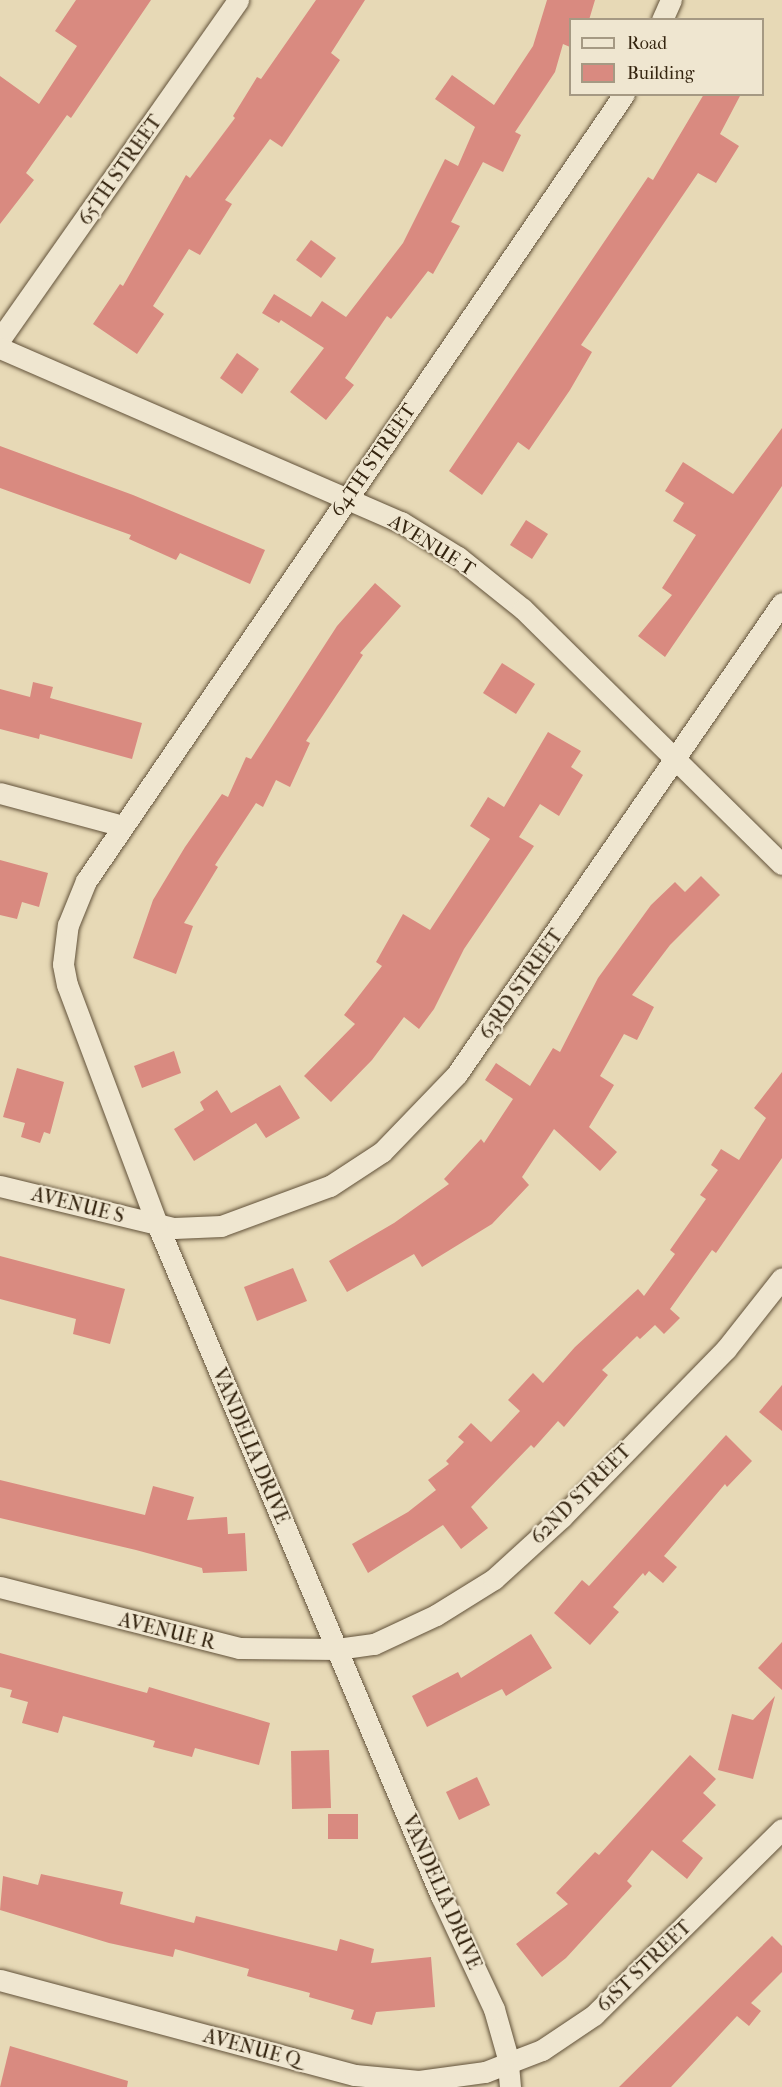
<!DOCTYPE html>
<style>
body{margin:0}
#map{position:relative;width:782px;height:2087px;overflow:hidden;background:#e7d9b6;font-family:"IM FELL French Canon",serif}
div>[style]{position:absolute}
.building>*{inset:0;background:#d98a80}
.roads{filter:drop-shadow(0 0 2px #62523a) drop-shadow(0 0 2px #62523a)}
.street>*{height:21px;margin:-10.5px;padding:0 10.5px;transform-origin:10.5px;border-radius:10.5px;background:#efe6d0}
span{translate:-50% -50%;white-space:nowrap;text-align:center;line-height:1.15;-webkit-text-stroke:4.5px #efe6d0;paint-order:stroke}
.street-label{font-size:20px;color:#352510}
.legend{position:absolute;left:569px;top:18px;width:195px;height:78px;box-sizing:border-box;background:#efe6d0;border:2px solid #a59983;margin:0;padding:8px 10px;list-style:none;font-size:18px;color:#352510}
.legend li{display:flex;align-items:center;gap:12px;height:30px}
.legend b{width:30px;border:2px solid #a59983}
</style>
<div id="map">
<div class="building">
<div style="clip-path:polygon(76px 0,151px 0,71px 118px,67px 115px,26px 173px,34px 180px,0 224px,0 76px,39px 104px,77px 46px,55px 31px)"></div>
<div style="clip-path:polygon(316px 0,365px 0,331px 53px,340px 60px,282px 147px,270px 139px,225px 200px,232px 204px,200px 255px,189px 249px,153px 306px,164px 314px,137px 354px,93px 324px,120px 284px,123px 286px,186px 175px,190px 178px,235px 118px,233px 116px,257px 77px,261px 79px)"></div>
<div style="clip-path:polygon(547px 0,595px 0,589px 20px,570px 20px,570px 47px,563px 44px,555px 72px,515px 132px,521px 135px,503px 172px,483px 162px,451px 222px,460px 226px,433px 274px,428px 271px,391px 319px,387px 316px,345px 378px,354px 385px,326px 420px,290px 392px,324px 348px,281px 320px,279px 323px,262px 313px,274px 294px,311px 317px,322px 301px,346px 317px,403px 243px,445px 159px,458px 166px,475px 127px,435px 99px,452px 75px,494px 105px,533px 46px)"></div>
<div style="clip-path:polygon(704px 94px,741px 94px,720px 134px,739px 146px,716px 183px,698px 173px,581px 345px,592px 352px,570px 390px,529px 450px,518px 442px,482px 495px,449px 471px,648px 177px,653px 180px)"></div>
<div style="clip-path:polygon(311px 240px,336px 258px,321px 278px,296px 260px)"></div>
<div style="clip-path:polygon(237px 353px,259px 369px,242px 394px,220px 378px)"></div>
<div style="clip-path:polygon(782px 428px,782px 486px,665px 657px,638px 636px,672px 595px,662px 588px,696px 535px,673px 521px,684px 503px,665px 491px,683px 462px,733px 494px)"></div>
<div style="clip-path:polygon(0 446px,133px 495px,265px 550px,250px 584px,180px 553px,176px 560px,129px 539px,131px 535px,0 488px)"></div>
<div style="clip-path:polygon(526px 520px,548px 534px,532px 559px,510px 545px)"></div>
<div style="clip-path:polygon(375px 583px,401px 606px,360px 653px,363px 655px,306px 741px,310px 743px,290px 787px,276px 780px,263px 807px,256px 803px,215px 865px,218px 867px,184px 923px,193px 926px,176px 974px,133px 958px,153px 900px,185px 847px,222px 794px,228px 797px,246px 757px,251px 759px,337px 626px)"></div>
<div style="clip-path:polygon(502px 663px,535px 684px,516px 714px,483px 693px)"></div>
<div style="clip-path:polygon(33px 682px,53px 687px,50px 698px,142px 723px,132px 759px,40px 734px,39px 739px,0 729px,0 689px,30px 697px)"></div>
<div style="clip-path:polygon(548px 732px,581px 751px,571px 767px,583px 775px,559px 816px,540px 804px,519px 837px,534px 846px,464px 949px,434px 1009px,419px 1029px,404px 1017px,372px 1060px,331px 1102px,304px 1076px,355px 1024px,344px 1015px,382px 966px,376px 962px,403px 914px,430px 930px,490px 839px,470px 826px,488px 797px,504px 807px)"></div>
<div style="clip-path:polygon(0 860px,48px 873px,39px 907px,22px 902px,17px 919px,0 915px)"></div>
<div style="clip-path:polygon(701px 876px,720px 895px,670px 945px,632px 995px,654px 1007px,637px 1040px,624px 1034px,600px 1076px,614px 1085px,589px 1127px,617px 1152px,600px 1171px,554px 1129px,522px 1177px,529px 1185px,492px 1224px,422px 1267px,414px 1254px,347px 1292px,329px 1261px,394px 1223px,449px 1184px,444px 1179px,481px 1139px,484px 1143px,513px 1099px,485px 1080px,496px 1063px,530px 1086px,553px 1048px,560px 1052px,598px 978px,651px 905px,675px 882px,685px 892px)"></div>
<div style="clip-path:polygon(174px 1051px,181px 1073px,142px 1088px,134px 1066px)"></div>
<div style="clip-path:polygon(17px 1068px,64px 1082px,50px 1134px,44px 1132px,40px 1143px,21px 1137px,25px 1123px,3px 1117px)"></div>
<div style="clip-path:polygon(782px 1072px,782px 1158px,716px 1253px,712px 1250px,670px 1309px,680px 1318px,664px 1334px,655px 1325px,640px 1339px,637px 1336px,602px 1370px,608px 1375px,564px 1427px,558px 1421px,534px 1448px,531px 1445px,471px 1507px,488px 1528px,461px 1549px,443px 1525px,368px 1573px,352px 1544px,408px 1512px,436px 1490px,428px 1480px,449px 1464px,446px 1461px,464px 1442px,458px 1437px,471px 1423px,491px 1442px,520px 1411px,508px 1400px,533px 1373px,543px 1383px,575px 1347px,638px 1289px,644px 1296px,675px 1254px,670px 1250px,706px 1199px,700px 1195px,718px 1170px,711px 1165px,721px 1149px,739px 1160px,766px 1118px,754px 1108px)"></div>
<div style="clip-path:polygon(280px 1085px,300px 1118px,266px 1138px,256px 1123px,194px 1161px,174px 1129px,204px 1110px,200px 1102px,217px 1090px,231px 1113px)"></div>
<div style="clip-path:polygon(0 1256px,125px 1289px,110px 1344px,73px 1334px,76px 1319px,0 1299px)"></div>
<div style="clip-path:polygon(293px 1268px,307px 1301px,257px 1321px,244px 1287px)"></div>
<div style="clip-path:polygon(782px 1385px,782px 1431px,759px 1412px)"></div>
<div style="clip-path:polygon(726px 1435px,752px 1461px,727px 1487px,725px 1484px,664px 1556px,677px 1567px,663px 1583px,649px 1571px,645px 1576px,643px 1573px,613px 1607px,619px 1612px,590px 1645px,554px 1613px,582px 1580px,589px 1586px)"></div>
<div style="clip-path:polygon(0 1480px,145px 1515px,153px 1486px,194px 1497px,187px 1520px,227px 1517px,228px 1534px,245px 1533px,247px 1571px,203px 1573px,202px 1568px,136px 1550px,0 1518px)"></div>
<div style="clip-path:polygon(531px 1634px,552px 1668px,506px 1696px,502px 1689px,427px 1727px,412px 1696px,458px 1672px,461px 1678px)"></div>
<div style="clip-path:polygon(782px 1642px,782px 1690px,758px 1668px)"></div>
<div style="clip-path:polygon(0 1653px,147px 1693px,149px 1687px,270px 1723px,259px 1765px,195px 1748px,192px 1757px,153px 1747px,155px 1741px,63px 1716px,58px 1733px,22px 1723px,28px 1702px,10px 1697px,12px 1690px,0 1687px)"></div>
<div style="clip-path:polygon(775px 1696px,753px 1779px,718px 1770px,732px 1714px,753px 1720px)"></div>
<div style="clip-path:polygon(329px 1750px,331px 1808px,292px 1809px,291px 1751px)"></div>
<div style="clip-path:polygon(690px 1755px,716px 1779px,703px 1793px,716px 1805px,682px 1841px,703px 1858px,687px 1879px,652px 1850px,627px 1881px,632px 1886px,566px 1958px,542px 1977px,516px 1944px,568px 1904px,556px 1893px,595px 1852px,599px 1855px)"></div>
<div style="clip-path:polygon(477px 1777px,490px 1805px,459px 1820px,446px 1792px)"></div>
<div style="clip-path:polygon(328px 1814px,358px 1814px,358px 1839px,328px 1839px)"></div>
<div style="clip-path:polygon(41px 1874px,123px 1892px,120px 1904px,194px 1923px,196px 1916px,337px 1951px,340px 1939px,374px 1949px,371px 1963px,431px 1957px,435px 2007px,376px 2012px,372px 2025px,351px 2019px,354px 2010px,309px 1997px,310px 1993px,247px 1976px,249px 1969px,175px 1949px,173px 1957px,109px 1943px,0 1910px,3px 1876px,38px 1885px)"></div>
<div style="clip-path:polygon(772px 1936px,782px 1946px,782px 1972px,751px 2003px,761px 2011px,749px 2026px,737px 2016px,671px 2087px,619px 2087px)"></div>
<div style="clip-path:polygon(10px 2046px,128px 2081px,127px 2087px,0 2087px)"></div>
</div>
<div class="roads">
<div class="street">
<div style="left:662px;top:20px;width:22px;rotate:-66deg"></div>
<div style="left:0;top:339px;width:414px;rotate:-54.9deg"></div>
<div style="left:0;top:348px;width:437px;rotate:23.5deg"></div>
<div style="left:401px;top:522px;width:67px;rotate:31.6deg"></div>
<div style="left:458px;top:557px;width:83px;rotate:38.7deg"></div>
<div style="left:523px;top:609px;width:363px;rotate:44.6deg"></div>
<div style="left:0;top:793px;width:127px;rotate:15deg"></div>
<div style="left:0;top:1186px;width:179px;rotate:13.6deg"></div>
<div style="left:174px;top:1228px;width:47px;rotate:-2.4deg"></div>
<div style="left:221px;top:1226px;width:116px;rotate:-20.2deg"></div>
<div style="left:330px;top:1186px;width:62px;rotate:-33.2deg"></div>
<div style="left:382px;top:1152px;width:108px;rotate:-46.1deg"></div>
<div style="left:457px;top:1074px;width:572px;rotate:-55.39deg"></div>
<div style="left:0;top:1587px;width:247px;rotate:14.3deg"></div>
<div style="left:239px;top:1648px;width:98px;rotate:0.6deg"></div>
<div style="left:337px;top:1649px;width:37px;rotate:-8deg"></div>
<div style="left:374px;top:1644px;width:68px;rotate:-25.1deg"></div>
<div style="left:436px;top:1615px;width:68px;rotate:-31.8deg"></div>
<div style="left:494px;top:1579px;width:92px;rotate:-42.4deg"></div>
<div style="left:562px;top:1517px;width:235px;rotate:-45.7deg"></div>
<div style="left:726px;top:1349px;width:90px;rotate:-51.7deg"></div>
<div style="left:0;top:1980px;width:367px;rotate:15deg"></div>
<div style="left:355px;top:2075px;width:64px;rotate:5.4deg"></div>
<div style="left:419px;top:2081px;width:67px;rotate:-7.8deg"></div>
<div style="left:485px;top:2072px;width:61px;rotate:-21.1deg"></div>
<div style="left:542px;top:2050px;width:63px;rotate:-33.9deg"></div>
<div style="left:594px;top:2015px;width:264px;rotate:-44.7deg"></div>
<div style="left:510px;top:2087px;width:32px;rotate:-95deg"></div>
<div style="left:507px;top:2055px;width:48px;rotate:-105.8deg"></div>
<div style="left:494px;top:2009px;width:125px;rotate:-115.1deg"></div>
<div style="left:441px;top:1896px;width:730px;rotate:-112.91deg"></div>
<div style="left:157px;top:1224px;width:255px;rotate:-110.6deg"></div>
<div style="left:67px;top:985px;width:21px;rotate:-101deg"></div>
<div style="left:63px;top:964px;width:39px;rotate:-83deg"></div>
<div style="left:68px;top:925px;width:48px;rotate:-67.8deg"></div>
<div style="left:86px;top:881px;width:953px;rotate:-55.64deg"></div>
</div>
</div>
<div class="street-label">
<span style="left:120px;top:170px;rotate:-55deg">65TH STREET</span>
<span style="left:373px;top:460px;rotate:-55deg">64TH STREET</span>
<span style="left:432px;top:545px;rotate:32deg">AVENUE T</span>
<span style="left:521px;top:984px;rotate:-55deg">63RD STREET</span>
<span style="left:78px;top:1205px;rotate:14deg">AVENUE S</span>
<span style="left:251px;top:1446px;rotate:67deg">VANDELIA DRIVE</span>
<span style="left:581px;top:1494px;rotate:-45deg">62ND STREET</span>
<span style="left:167px;top:1631px;rotate:14deg">AVENUE R</span>
<span style="left:442px;top:1892px;rotate:66deg">VANDELIA DRIVE</span>
<span style="left:644px;top:1966px;rotate:-44deg">61ST STREET</span>
<span style="left:252px;top:2048px;rotate:15deg">AVENUE Q</span>
</div>
<ul class="legend">
<li><b style="height:8px;background:#efe6d0"></b>Road</li>
<li><b style="height:16px;background:#d98a80"></b>Building</li>
</ul>
</div>
